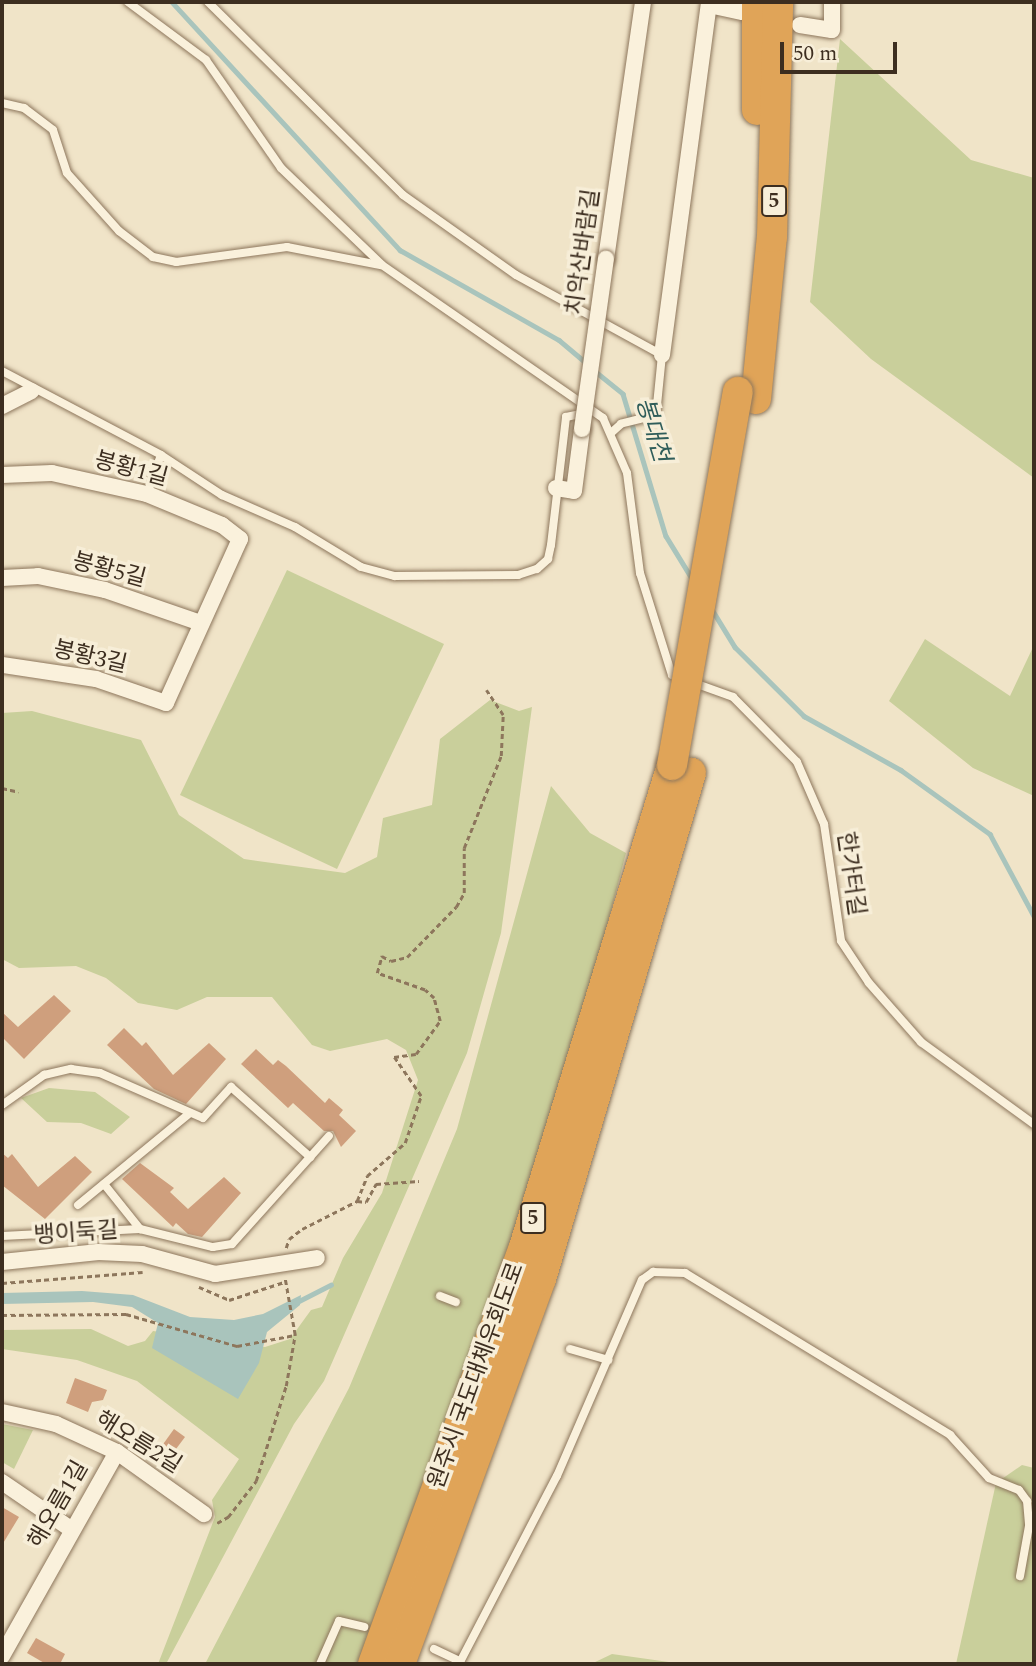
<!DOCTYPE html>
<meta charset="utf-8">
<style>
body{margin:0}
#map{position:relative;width:1036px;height:1666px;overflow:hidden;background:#f0e4c8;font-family:Spectral,"Noto Sans KR",serif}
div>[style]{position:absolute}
.green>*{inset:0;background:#c9cf9b}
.water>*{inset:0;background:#a9c4bc}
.stream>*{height:4.5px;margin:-2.25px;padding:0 2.25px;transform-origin:2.25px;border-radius:2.25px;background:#a9c4bc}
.building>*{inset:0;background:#cf9f7d}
.path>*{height:2.5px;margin-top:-1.25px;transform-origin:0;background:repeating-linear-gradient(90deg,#8d765c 0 5px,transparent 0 8.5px)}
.roads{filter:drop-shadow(0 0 2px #8d765c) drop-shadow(0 0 2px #8d765c)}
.lane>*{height:8px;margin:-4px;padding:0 4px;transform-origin:4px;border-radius:4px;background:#faf1dc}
.street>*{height:16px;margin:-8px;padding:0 8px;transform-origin:8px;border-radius:8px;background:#faf1dc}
.highway>*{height:30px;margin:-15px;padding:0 15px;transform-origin:15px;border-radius:15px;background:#e0a458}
.bridges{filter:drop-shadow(0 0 2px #8d765c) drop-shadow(0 0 2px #8d765c)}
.street-bridge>*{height:16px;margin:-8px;padding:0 8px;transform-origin:8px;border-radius:8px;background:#faf1dc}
.highway-bridge>*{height:30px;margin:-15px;padding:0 15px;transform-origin:15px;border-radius:15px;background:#e0a458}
span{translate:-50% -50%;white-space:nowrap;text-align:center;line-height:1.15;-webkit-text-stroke:7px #f7eed8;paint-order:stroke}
.shield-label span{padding:2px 5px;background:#f7eed8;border:2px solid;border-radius:5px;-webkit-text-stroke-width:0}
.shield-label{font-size:21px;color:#3d2e20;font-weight:700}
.street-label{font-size:23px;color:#3d2e20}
.water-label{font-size:24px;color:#2f5d5a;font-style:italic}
.frame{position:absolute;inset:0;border:4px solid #3d2e20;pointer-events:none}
.scale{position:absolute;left:780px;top:42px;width:117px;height:32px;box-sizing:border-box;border:4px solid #3d2e20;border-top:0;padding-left:9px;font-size:21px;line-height:24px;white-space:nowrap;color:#3d2e20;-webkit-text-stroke:5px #f7eed8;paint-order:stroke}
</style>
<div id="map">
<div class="green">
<div style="clip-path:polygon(840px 39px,971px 160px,1034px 178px,1034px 478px,871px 359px,810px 302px)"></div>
<div style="clip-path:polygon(287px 570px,444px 644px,337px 869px,180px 795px)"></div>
<div style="clip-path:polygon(925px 639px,1010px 696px,1034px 645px,1034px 796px,973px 768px,889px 701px)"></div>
<div style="clip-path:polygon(490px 700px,519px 711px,532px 707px,501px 933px,467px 1053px,324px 1381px,294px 1424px,166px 1664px,158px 1664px,215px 1517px,212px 1500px,239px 1459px,137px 1381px,77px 1360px,2px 1349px,2px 1330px,91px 1329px,128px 1346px,145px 1341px,153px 1331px,265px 1347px,290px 1339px,311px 1310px,322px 1307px,343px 1258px,382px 1193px,418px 1080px,406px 1050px,387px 1039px,330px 1051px,312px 1045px,272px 997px,207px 997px,177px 1010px,138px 1003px,106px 978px,76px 966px,19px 968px,2px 959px,2px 713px,32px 711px,141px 740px,179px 815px,244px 859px,345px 873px,377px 857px,383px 818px,432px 805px,440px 739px)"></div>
<div style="clip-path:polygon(551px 786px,590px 833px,626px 853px,560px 1107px,362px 1664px,205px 1664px,349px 1388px,457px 1129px)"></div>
<div style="clip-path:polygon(49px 1088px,95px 1092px,130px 1117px,111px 1134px,81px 1123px,47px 1122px,21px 1098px)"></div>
<div style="clip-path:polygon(2px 1424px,33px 1430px,14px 1469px,2px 1462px)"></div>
<div style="clip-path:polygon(1022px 1465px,1034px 1468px,1034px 1664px,956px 1664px,996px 1483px)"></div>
<div style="clip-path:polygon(612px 1654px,683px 1664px,684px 1664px,591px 1664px)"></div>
</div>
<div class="water">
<div style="clip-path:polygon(82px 1291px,133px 1295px,190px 1317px,234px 1320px,263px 1314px,301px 1295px,300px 1305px,267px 1332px,259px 1363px,238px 1399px,152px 1348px,158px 1323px,132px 1307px,93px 1302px,2px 1304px,2px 1293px)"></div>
</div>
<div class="stream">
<div style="left:172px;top:2px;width:337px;rotate:47.4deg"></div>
<div style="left:400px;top:250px;width:183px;rotate:29.5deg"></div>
<div style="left:559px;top:340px;width:35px;rotate:40deg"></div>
<div style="left:595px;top:371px;width:36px;rotate:39deg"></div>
<div style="left:623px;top:394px;width:148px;rotate:73.2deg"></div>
<div style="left:666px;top:536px;width:52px;rotate:58.5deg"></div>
<div style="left:713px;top:611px;width:42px;rotate:58.6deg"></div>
<div style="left:735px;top:647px;width:98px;rotate:45deg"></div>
<div style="left:804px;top:716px;width:111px;rotate:29.1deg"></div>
<div style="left:901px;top:770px;width:110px;rotate:35.7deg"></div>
<div style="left:990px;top:834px;width:93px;rotate:61.8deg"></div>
<div style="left:297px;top:1302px;width:38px;rotate:-27deg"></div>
</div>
<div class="building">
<div style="clip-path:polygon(54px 995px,71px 1011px,24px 1059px,2px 1037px,2px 1012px,18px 1027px)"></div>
<div style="clip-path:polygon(124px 1028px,142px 1046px,146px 1042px,173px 1075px,209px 1043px,226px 1059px,186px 1104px,154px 1089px,107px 1045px)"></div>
<div style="clip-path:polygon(256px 1049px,273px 1065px,278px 1060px,286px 1066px,325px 1103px,329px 1098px,343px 1110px,339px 1115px,356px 1131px,341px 1147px,333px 1131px,324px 1131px,293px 1103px,288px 1108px,241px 1064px)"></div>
<div style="clip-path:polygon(2px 1153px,8px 1158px,12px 1154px,38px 1187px,75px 1156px,92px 1172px,45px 1219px,2px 1185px)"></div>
<div style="clip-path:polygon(140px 1163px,174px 1188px,170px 1192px,188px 1209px,224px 1177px,241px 1193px,202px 1237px,188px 1234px,176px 1223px,173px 1227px,122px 1179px)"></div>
<div style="clip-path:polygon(75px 1378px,107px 1390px,103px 1400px,92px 1402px,88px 1412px,66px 1403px)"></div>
<div style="clip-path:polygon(174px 1429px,185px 1437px,167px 1461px,156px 1454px)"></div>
<div style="clip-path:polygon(2px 1507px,19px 1517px,2px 1545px)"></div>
<div style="clip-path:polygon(36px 1638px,65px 1654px,60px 1664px,46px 1664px,27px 1653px)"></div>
</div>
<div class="path">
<div style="left:2px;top:788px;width:17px;rotate:13deg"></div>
<div style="left:357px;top:1201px;width:9px;rotate:6deg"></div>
<div style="left:366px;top:1202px;width:21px;rotate:-61deg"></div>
<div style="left:376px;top:1184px;width:43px;rotate:-4deg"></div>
<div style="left:286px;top:1248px;width:9px;rotate:-72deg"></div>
<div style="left:289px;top:1239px;width:16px;rotate:-38deg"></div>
<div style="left:302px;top:1229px;width:62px;rotate:-27deg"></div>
<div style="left:357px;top:1201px;width:27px;rotate:-68deg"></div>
<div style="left:367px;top:1176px;width:50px;rotate:-41deg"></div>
<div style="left:405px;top:1143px;width:50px;rotate:-71.2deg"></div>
<div style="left:421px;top:1096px;width:47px;rotate:-124.7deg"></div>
<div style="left:394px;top:1057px;width:22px;rotate:-8deg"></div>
<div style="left:416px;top:1054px;width:41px;rotate:-54deg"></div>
<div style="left:440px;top:1021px;width:24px;rotate:-105deg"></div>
<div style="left:434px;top:998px;width:12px;rotate:-138deg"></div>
<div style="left:425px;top:990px;width:51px;rotate:-160.5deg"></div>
<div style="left:377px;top:973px;width:18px;rotate:-74deg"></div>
<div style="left:382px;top:956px;width:10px;rotate:29deg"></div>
<div style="left:391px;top:961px;width:16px;rotate:-14deg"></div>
<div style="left:407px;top:957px;width:70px;rotate:-45.6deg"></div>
<div style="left:456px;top:907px;width:16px;rotate:-60deg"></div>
<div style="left:464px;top:893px;width:45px;rotate:-90deg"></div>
<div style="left:464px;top:848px;width:99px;rotate:-68.1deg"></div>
<div style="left:501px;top:756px;width:41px;rotate:-87.2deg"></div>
<div style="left:503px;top:715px;width:30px;rotate:-124deg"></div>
<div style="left:2px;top:1283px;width:141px;rotate:-4.5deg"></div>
<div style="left:199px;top:1287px;width:33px;rotate:23deg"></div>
<div style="left:229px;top:1300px;width:58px;rotate:-18.1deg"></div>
<div style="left:2px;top:1315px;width:124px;rotate:-0.5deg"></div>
<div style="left:126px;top:1314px;width:116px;rotate:16.1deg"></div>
<div style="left:237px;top:1346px;width:59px;rotate:-10.7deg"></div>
<div style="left:217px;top:1523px;width:13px;rotate:-29deg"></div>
<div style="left:228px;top:1517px;width:46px;rotate:-52.1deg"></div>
<div style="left:256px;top:1481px;width:100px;rotate:-72.5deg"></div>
<div style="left:286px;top:1386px;width:52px;rotate:-80deg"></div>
<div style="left:295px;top:1335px;width:57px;rotate:-100.1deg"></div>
</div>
<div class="roads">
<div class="lane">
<div style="left:128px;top:2px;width:97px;rotate:36.6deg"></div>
<div style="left:206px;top:60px;width:131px;rotate:55.2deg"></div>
<div style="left:281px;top:168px;width:140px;rotate:43.8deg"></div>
<div style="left:382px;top:265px;width:269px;rotate:34.7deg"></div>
<div style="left:603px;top:418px;width:60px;rotate:66.4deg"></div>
<div style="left:627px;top:473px;width:101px;rotate:82.6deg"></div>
<div style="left:640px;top:573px;width:107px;rotate:72.6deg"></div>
<div style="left:672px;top:675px;width:65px;rotate:19.8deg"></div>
<div style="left:733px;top:697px;width:91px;rotate:45.4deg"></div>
<div style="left:797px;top:762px;width:68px;rotate:66.5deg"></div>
<div style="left:824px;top:824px;width:118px;rotate:81.7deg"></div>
<div style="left:841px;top:941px;width:50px;rotate:56.3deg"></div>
<div style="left:869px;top:983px;width:79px;rotate:48.6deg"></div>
<div style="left:921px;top:1042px;width:140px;rotate:36deg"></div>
<div style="left:208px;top:2px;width:274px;rotate:44.7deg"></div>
<div style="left:403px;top:195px;width:138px;rotate:35.3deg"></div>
<div style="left:516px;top:275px;width:166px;rotate:28.7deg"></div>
<div style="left:662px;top:355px;width:60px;rotate:95.7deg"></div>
<div style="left:656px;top:415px;width:36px;rotate:166deg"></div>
<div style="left:621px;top:424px;width:12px;rotate:138deg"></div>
<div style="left:2px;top:103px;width:23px;rotate:13deg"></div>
<div style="left:24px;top:108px;width:36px;rotate:37deg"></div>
<div style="left:53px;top:130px;width:45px;rotate:72deg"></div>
<div style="left:67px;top:173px;width:78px;rotate:48.1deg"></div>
<div style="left:119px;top:231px;width:43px;rotate:37.4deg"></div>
<div style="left:153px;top:257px;width:24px;rotate:12deg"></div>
<div style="left:176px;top:262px;width:112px;rotate:-7.7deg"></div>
<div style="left:287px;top:247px;width:95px;rotate:11deg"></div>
<div style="left:2px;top:371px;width:180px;rotate:27.8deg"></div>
<div style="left:161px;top:455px;width:73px;rotate:33.3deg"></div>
<div style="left:222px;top:495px;width:80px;rotate:23.7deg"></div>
<div style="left:295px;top:527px;width:77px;rotate:31.2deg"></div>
<div style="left:361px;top:567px;width:35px;rotate:15deg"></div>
<div style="left:395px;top:576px;width:123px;rotate:-0.5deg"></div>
<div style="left:518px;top:575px;width:20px;rotate:-18deg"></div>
<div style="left:537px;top:569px;width:15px;rotate:-42deg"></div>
<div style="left:548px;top:559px;width:14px;rotate:-78deg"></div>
<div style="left:551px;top:545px;width:129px;rotate:-83.3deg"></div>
<div style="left:566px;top:417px;width:19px;rotate:-12deg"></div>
<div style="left:147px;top:494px;width:41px;rotate:-70.3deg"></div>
<div style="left:2px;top:1105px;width:52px;rotate:-35.5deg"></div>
<div style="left:44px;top:1075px;width:28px;rotate:-13deg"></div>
<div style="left:71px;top:1069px;width:29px;rotate:8deg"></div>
<div style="left:100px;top:1073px;width:112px;rotate:23.6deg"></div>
<div style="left:203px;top:1118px;width:42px;rotate:-47.9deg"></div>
<div style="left:231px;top:1087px;width:106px;rotate:41.5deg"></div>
<div style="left:104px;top:1184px;width:58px;rotate:51.3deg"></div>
<div style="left:78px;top:1205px;width:145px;rotate:-39.4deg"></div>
<div style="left:2px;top:1236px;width:138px;rotate:-2.9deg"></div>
<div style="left:140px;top:1229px;width:75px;rotate:13.9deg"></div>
<div style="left:213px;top:1247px;width:19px;rotate:-9deg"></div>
<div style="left:232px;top:1244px;width:145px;rotate:-48.1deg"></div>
<div style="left:440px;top:1296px;width:17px;rotate:21deg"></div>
<div style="left:570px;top:1349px;width:40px;rotate:16deg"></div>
<div style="left:434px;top:1649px;width:29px;rotate:25deg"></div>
<div style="left:320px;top:1664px;width:47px;rotate:-66.2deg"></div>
<div style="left:339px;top:1621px;width:26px;rotate:13deg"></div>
<div style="left:459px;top:1664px;width:212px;rotate:-62.5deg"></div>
<div style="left:557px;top:1476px;width:214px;rotate:-66.6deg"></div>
<div style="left:642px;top:1280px;width:14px;rotate:-36deg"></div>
<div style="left:653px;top:1272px;width:32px;rotate:2deg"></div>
<div style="left:685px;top:1273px;width:311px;rotate:31.4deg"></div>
<div style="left:950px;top:1435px;width:58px;rotate:47.8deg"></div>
<div style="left:989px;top:1478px;width:32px;rotate:22deg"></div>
<div style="left:1019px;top:1490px;width:14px;rotate:54deg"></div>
<div style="left:1027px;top:1501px;width:25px;rotate:85deg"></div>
<div style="left:1029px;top:1526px;width:51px;rotate:100.2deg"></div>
</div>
<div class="street">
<div style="left:800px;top:25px;width:32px;rotate:9deg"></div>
<div style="left:832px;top:30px;width:28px;rotate:-90deg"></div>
<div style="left:606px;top:259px;width:260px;rotate:-81.8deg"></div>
<div style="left:662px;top:355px;width:353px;rotate:-82.4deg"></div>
<div style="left:709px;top:5px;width:33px;rotate:12deg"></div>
<div style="left:2px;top:406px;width:33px;rotate:-27deg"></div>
<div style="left:2px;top:475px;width:50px;rotate:-2.3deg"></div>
<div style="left:52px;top:473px;width:97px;rotate:12.5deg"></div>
<div style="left:147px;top:494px;width:81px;rotate:22.5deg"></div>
<div style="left:222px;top:525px;width:23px;rotate:38deg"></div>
<div style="left:240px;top:539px;width:180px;rotate:114.3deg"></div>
<div style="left:166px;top:703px;width:74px;rotate:-161.1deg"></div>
<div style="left:96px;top:679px;width:95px;rotate:-171.5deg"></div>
<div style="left:556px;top:488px;width:18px;rotate:9deg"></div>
<div style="left:574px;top:491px;width:63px;rotate:-82.6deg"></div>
<div style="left:2px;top:578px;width:36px;rotate:-3deg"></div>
<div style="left:38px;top:576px;width:68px;rotate:11.8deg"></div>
<div style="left:105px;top:590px;width:102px;rotate:19deg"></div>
<div style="left:2px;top:1262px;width:97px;rotate:-5.9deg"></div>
<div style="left:98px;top:1252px;width:44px;rotate:2.6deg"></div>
<div style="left:142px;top:1254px;width:76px;rotate:15.3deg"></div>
<div style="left:215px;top:1274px;width:103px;rotate:-8.9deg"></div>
<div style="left:2px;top:1412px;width:55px;rotate:12.5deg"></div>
<div style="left:56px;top:1424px;width:67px;rotate:24.7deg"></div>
<div style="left:117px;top:1452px;width:107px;rotate:35.5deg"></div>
<div style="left:2px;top:1482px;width:83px;rotate:34.3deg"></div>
<div style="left:2px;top:1656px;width:234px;rotate:-60.6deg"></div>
</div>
<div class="highway">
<div style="left:757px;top:2px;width:108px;rotate:90deg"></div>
<div style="left:756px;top:399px;width:163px;rotate:-84.4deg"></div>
<div style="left:772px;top:237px;width:235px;rotate:-88.5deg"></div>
<div style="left:373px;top:1664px;width:443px;rotate:-70.1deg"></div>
<div style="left:524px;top:1247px;width:504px;rotate:-72.93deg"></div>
<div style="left:400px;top:1664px;width:410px;rotate:-69.9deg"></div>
<div style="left:541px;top:1279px;width:528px;rotate:-73.49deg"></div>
</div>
</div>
<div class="bridges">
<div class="street-bridge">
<div style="left:582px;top:429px;width:172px;rotate:-82deg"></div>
</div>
<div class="highway-bridge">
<div style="left:672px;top:765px;width:379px;rotate:-80deg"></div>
</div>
</div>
<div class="shield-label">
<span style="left:774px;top:201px">5</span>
<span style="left:533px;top:1218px">5</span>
</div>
<div class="street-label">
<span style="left:584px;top:252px;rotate:-82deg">치악산바람길</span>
<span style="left:131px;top:470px;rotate:15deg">봉황1길</span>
<span style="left:109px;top:571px;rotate:15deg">봉황5길</span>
<span style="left:90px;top:658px;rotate:13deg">봉황3길</span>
<span style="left:850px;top:874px;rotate:82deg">한가터길</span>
<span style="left:76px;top:1234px;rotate:-4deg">뱅이둑길</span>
<span style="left:477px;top:1376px;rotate:-70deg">원주시 국도대체우회도로</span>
<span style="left:138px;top:1443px;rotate:32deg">해오름2길</span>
<span style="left:59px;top:1505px;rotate:-60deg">해오름1길</span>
</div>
<div class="water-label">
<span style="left:652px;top:430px;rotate:73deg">봉대천</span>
</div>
<div class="frame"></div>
<div class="scale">50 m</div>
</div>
